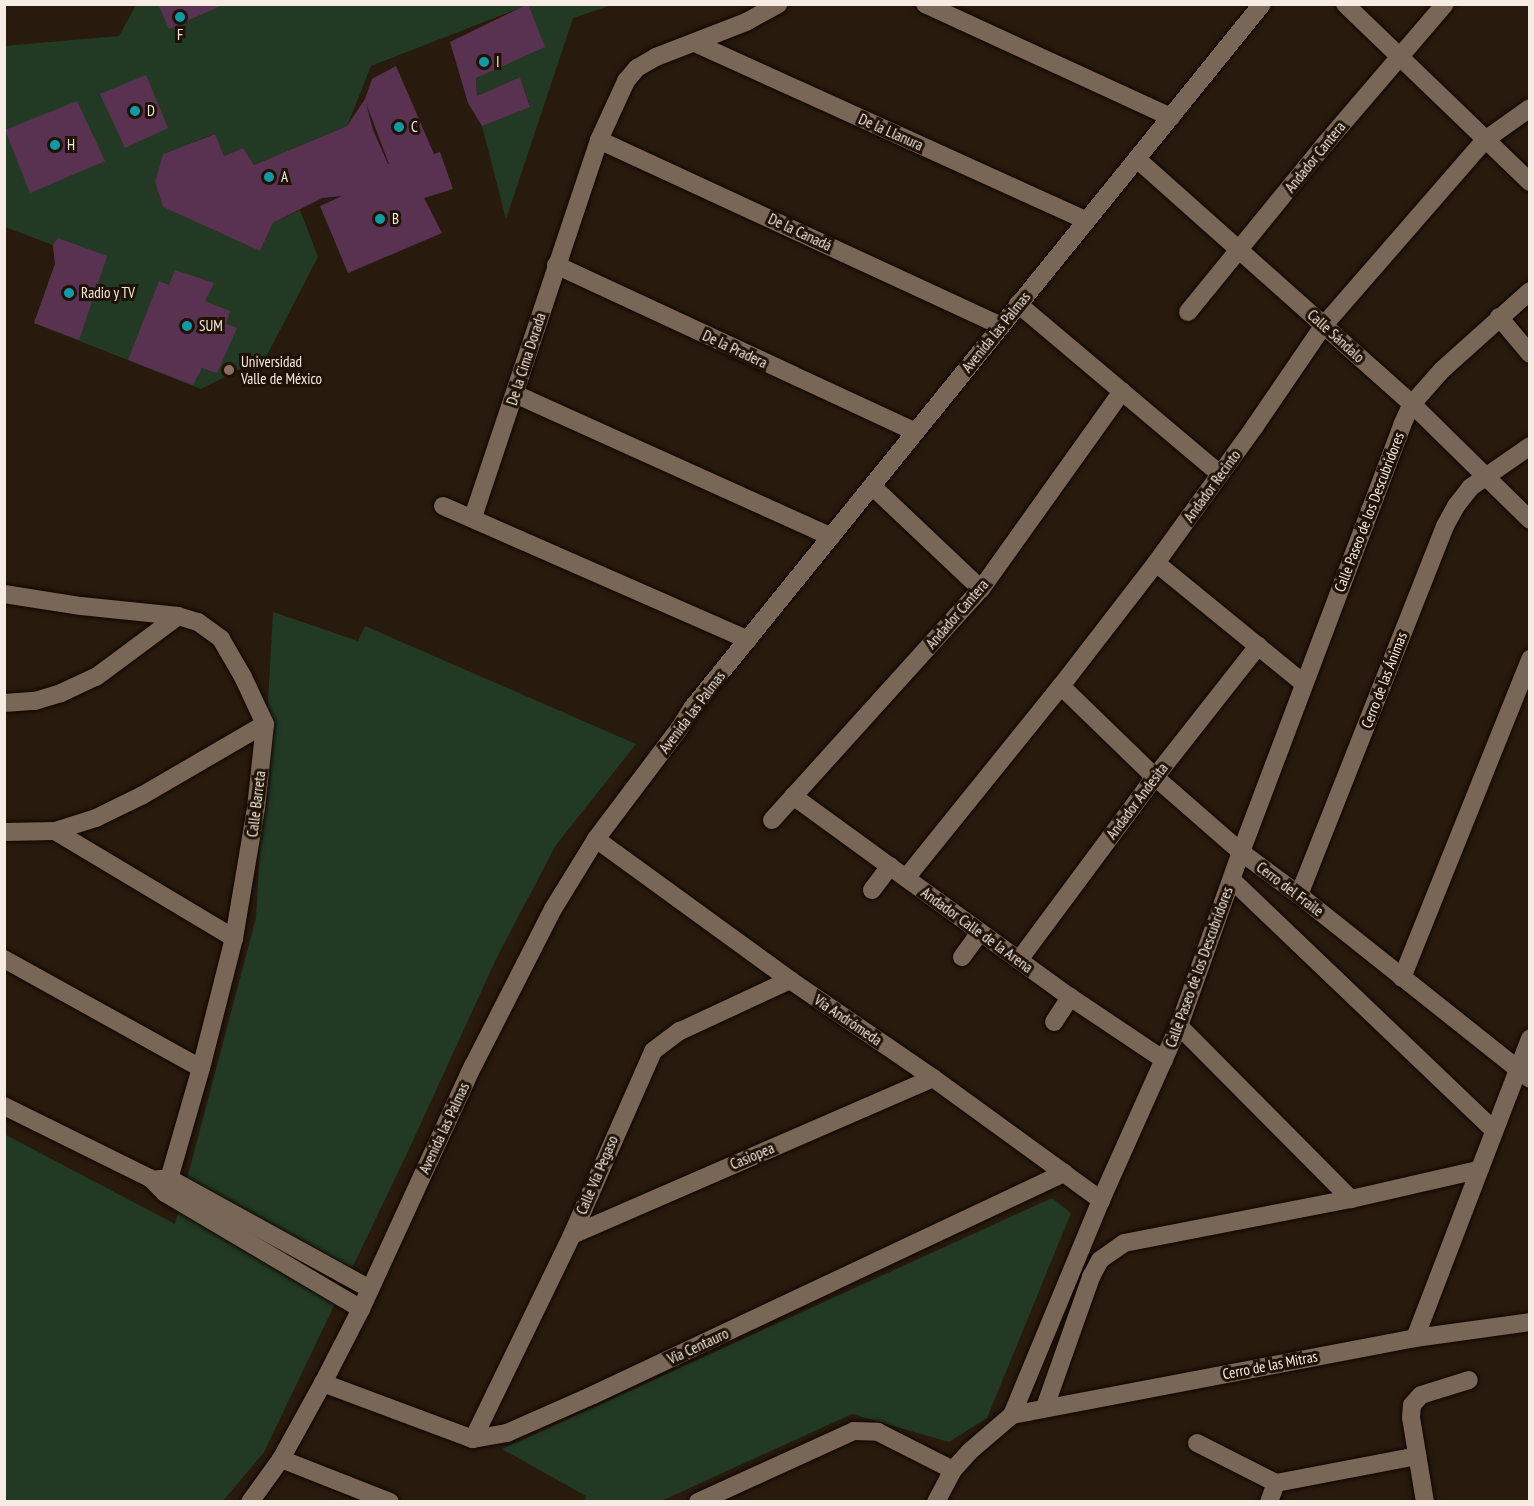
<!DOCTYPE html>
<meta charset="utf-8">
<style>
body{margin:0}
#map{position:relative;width:1534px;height:1506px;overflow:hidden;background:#281b0d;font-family:"PT Sans Narrow",sans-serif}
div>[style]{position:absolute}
.green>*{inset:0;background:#223a24}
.building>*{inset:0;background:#593251}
.roads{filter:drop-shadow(0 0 2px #110500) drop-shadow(0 0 2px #110500)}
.minor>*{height:18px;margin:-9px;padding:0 9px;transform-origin:9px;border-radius:9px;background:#786757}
.dots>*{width:16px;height:16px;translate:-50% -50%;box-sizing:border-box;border:3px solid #1f1205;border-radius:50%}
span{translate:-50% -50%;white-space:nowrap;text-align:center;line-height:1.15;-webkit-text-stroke:6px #1f1205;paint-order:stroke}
.poi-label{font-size:15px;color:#f6ece3}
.left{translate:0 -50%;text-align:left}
.street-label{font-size:15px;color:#f6ece3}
.frame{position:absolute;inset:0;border:6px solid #f6ece3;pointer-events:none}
</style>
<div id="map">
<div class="green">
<div style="clip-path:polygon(136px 5px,527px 5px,371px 66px,347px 126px,254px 165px,243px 148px,224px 156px,214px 134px,163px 154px,155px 182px,163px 207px,260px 251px,273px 223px,300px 210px,318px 257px,267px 355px,201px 389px,34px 323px,55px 264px,53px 245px,5px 227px,4px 46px,119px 36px)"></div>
<div style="clip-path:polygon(528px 5px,612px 5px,573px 18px,506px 219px,482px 126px,530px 106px,520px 77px,477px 96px,476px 78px)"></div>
<div style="clip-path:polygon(273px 612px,358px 641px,365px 626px,636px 744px,556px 845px,497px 957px,410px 1147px,264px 1452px,223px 1501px,5px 1501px,4px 1134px,175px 1224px,256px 918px)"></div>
<div style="clip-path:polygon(1052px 1198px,1071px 1213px,987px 1418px,949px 1442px,852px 1414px,659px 1502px,585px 1501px,586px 1496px,502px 1449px)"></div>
</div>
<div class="building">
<div style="clip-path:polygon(158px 4px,225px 4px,169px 29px)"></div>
<div style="clip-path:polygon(528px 4px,545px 47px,476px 78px,477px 96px,520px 77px,530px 107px,482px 126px,468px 103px,450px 42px)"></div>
<div style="clip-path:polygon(evenodd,396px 66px,434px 154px,440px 152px,453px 189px,424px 198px,442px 233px,348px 273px,320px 206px,342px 196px,322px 198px,273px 223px,260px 251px,163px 207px,155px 182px,163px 154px,215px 134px,224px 156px,243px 148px,254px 165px,347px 126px,365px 99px,372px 79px,396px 66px,366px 103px,389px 164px,388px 164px,373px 130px,366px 103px)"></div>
<div style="clip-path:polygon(146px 75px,168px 128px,125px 148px,100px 94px)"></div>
<div style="clip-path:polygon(77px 101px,105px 161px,30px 193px,5px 130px)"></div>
<div style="clip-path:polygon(58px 238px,107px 256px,79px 340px,34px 323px,55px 264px,53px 245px)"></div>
<div style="clip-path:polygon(175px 270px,214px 283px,205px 301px,230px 311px,226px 324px,237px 328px,217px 373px,202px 368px,193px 385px,128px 360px,159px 281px,169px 285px)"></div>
</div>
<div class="roads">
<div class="minor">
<div style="left:925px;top:4px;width:271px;rotate:24.7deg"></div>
<div style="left:1345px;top:4px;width:257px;rotate:43.9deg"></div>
<div style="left:695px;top:43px;width:429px;rotate:24.4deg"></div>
<div style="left:599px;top:140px;width:443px;rotate:24.8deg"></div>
<div style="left:1137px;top:159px;width:368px;rotate:41.7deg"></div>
<div style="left:1412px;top:404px;width:165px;rotate:44.5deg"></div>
<div style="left:556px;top:265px;width:396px;rotate:24.9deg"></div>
<div style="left:1018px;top:304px;width:264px;rotate:40.1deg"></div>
<div style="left:1188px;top:312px;width:217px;rotate:-50.8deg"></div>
<div style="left:1325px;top:144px;width:184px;rotate:-49.4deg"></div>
<div style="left:1499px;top:317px;width:48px;rotate:50deg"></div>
<div style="left:515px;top:394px;width:347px;rotate:24.3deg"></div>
<div style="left:872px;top:486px;width:150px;rotate:43.4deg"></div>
<div style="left:443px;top:506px;width:333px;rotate:23.7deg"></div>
<div style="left:473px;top:517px;width:397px;rotate:-71.5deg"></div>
<div style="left:599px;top:140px;width:65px;rotate:-65.4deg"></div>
<div style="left:626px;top:81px;width:17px;rotate:-50deg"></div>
<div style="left:637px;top:68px;width:22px;rotate:-30deg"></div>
<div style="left:656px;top:57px;width:97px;rotate:-21.3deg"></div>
<div style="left:746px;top:22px;width:37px;rotate:-29deg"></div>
<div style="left:1156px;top:563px;width:190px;rotate:39.2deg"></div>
<div style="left:4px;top:594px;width:78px;rotate:8.9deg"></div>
<div style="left:81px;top:606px;width:98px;rotate:5.9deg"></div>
<div style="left:178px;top:616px;width:21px;rotate:17deg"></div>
<div style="left:198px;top:622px;width:29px;rotate:36deg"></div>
<div style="left:221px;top:639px;width:44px;rotate:59.9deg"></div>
<div style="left:243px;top:677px;width:52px;rotate:64.9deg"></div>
<div style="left:265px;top:724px;width:84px;rotate:96.1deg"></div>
<div style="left:256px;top:808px;width:132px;rotate:99.6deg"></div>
<div style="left:234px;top:938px;width:134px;rotate:104.2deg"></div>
<div style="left:201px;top:1068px;width:130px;rotate:106.1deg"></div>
<div style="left:1061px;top:686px;width:131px;rotate:44.1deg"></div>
<div style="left:1155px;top:777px;width:114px;rotate:41.1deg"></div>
<div style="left:1241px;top:852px;width:72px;rotate:36.6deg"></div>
<div style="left:1299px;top:895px;width:295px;rotate:38.5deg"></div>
<div style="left:4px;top:703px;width:31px;rotate:-4deg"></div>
<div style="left:35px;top:701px;width:27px;rotate:-17deg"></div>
<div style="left:61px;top:693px;width:38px;rotate:-25deg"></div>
<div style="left:96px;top:677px;width:102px;rotate:-36.6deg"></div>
<div style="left:793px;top:796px;width:342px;rotate:36deg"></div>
<div style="left:1070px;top:997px;width:113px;rotate:33.8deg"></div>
<div style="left:772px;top:820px;width:312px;rotate:-47.9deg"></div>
<div style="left:981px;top:589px;width:243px;rotate:-54.5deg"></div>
<div style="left:55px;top:831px;width:209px;rotate:30.9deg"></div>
<div style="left:4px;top:832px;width:51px;rotate:-1.1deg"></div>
<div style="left:55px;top:831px;width:43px;rotate:-17.6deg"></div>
<div style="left:96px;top:818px;width:52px;rotate:-26.1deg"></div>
<div style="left:143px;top:795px;width:141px;rotate:-30.2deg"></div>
<div style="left:596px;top:839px;width:240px;rotate:36deg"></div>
<div style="left:790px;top:980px;width:173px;rotate:34.4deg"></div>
<div style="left:933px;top:1078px;width:208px;rotate:36deg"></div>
<div style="left:906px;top:878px;width:247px;rotate:-51.1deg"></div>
<div style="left:1061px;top:686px;width:155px;rotate:-52.3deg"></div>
<div style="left:1156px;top:563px;width:169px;rotate:-54.1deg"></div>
<div style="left:1255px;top:426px;width:122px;rotate:-55.7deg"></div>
<div style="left:1324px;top:325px;width:245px;rotate:-49deg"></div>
<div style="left:1485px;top:140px;width:55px;rotate:-35.4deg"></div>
<div style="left:1232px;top:880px;width:362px;rotate:43.7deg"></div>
<div style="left:872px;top:890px;width:30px;rotate:-53deg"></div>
<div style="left:1299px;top:895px;width:397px;rotate:-68.4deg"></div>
<div style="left:1445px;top:526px;width:23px;rotate:-61deg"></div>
<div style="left:1456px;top:506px;width:24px;rotate:-52deg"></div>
<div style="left:1471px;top:487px;width:72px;rotate:-34.8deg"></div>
<div style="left:962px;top:957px;width:31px;rotate:-54deg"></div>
<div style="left:4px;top:959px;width:225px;rotate:29deg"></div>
<div style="left:1019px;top:960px;width:228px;rotate:-53.4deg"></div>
<div style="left:1155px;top:777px;width:167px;rotate:-51.8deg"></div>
<div style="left:1402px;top:978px;width:344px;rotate:-68.1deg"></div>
<div style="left:1054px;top:1022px;width:30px;rotate:-57deg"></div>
<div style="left:1179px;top:1026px;width:244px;rotate:45.2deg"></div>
<div style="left:4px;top:1106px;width:163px;rotate:26.3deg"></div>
<div style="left:150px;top:1178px;width:21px;rotate:45deg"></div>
<div style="left:165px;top:1193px;width:228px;rotate:30.6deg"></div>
<div style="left:158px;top:1179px;width:12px"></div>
<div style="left:170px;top:1179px;width:228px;rotate:28.8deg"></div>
<div style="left:572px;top:1235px;width:394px;rotate:-23.5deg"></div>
<div style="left:1415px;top:1338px;width:321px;rotate:-69deg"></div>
<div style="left:323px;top:1383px;width:160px;rotate:20.5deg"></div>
<div style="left:473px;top:1439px;width:35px;rotate:-10deg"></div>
<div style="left:507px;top:1433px;width:94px;rotate:-23.8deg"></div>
<div style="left:593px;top:1395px;width:521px;rotate:-25.24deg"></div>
<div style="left:1045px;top:1407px;width:138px;rotate:-70.5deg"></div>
<div style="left:1091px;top:1277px;width:19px;rotate:-62deg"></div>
<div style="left:1100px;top:1260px;width:29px;rotate:-35deg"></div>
<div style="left:1124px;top:1243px;width:231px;rotate:-11deg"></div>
<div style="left:1351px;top:1199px;width:130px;rotate:-12.9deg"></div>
<div style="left:1012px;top:1415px;width:410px;rotate:-10.8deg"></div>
<div style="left:1415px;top:1338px;width:116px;rotate:-7.9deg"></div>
<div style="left:473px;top:1439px;width:227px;rotate:-64.1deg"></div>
<div style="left:572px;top:1235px;width:201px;rotate:-66.2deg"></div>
<div style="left:653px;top:1051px;width:34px;rotate:-37deg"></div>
<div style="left:680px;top:1031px;width:121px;rotate:-24.9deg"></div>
<div style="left:1197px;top:1443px;width:89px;rotate:26.9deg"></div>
<div style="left:1276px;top:1483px;width:144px;rotate:-10.8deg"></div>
<div style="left:281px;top:1459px;width:117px;rotate:21.5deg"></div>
<div style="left:250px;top:1502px;width:53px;rotate:-54.2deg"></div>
<div style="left:281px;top:1459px;width:87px;rotate:-61.1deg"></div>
<div style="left:323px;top:1383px;width:83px;rotate:-62.8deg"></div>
<div style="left:361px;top:1309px;width:268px;rotate:-65.3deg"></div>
<div style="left:473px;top:1066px;width:176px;rotate:-63deg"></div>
<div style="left:553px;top:909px;width:82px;rotate:-58.4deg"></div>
<div style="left:596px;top:839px;width:138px;rotate:-53deg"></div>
<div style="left:679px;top:729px;width:26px;rotate:-58deg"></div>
<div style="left:693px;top:707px;width:904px;rotate:-51.01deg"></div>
<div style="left:698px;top:1502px;width:171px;rotate:-24.5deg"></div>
<div style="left:854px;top:1431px;width:24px;rotate:2deg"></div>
<div style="left:878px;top:1432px;width:84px;rotate:26.9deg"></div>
<div style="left:936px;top:1502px;width:36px;rotate:-62deg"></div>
<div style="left:953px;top:1470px;width:24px;rotate:-48deg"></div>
<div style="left:969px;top:1452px;width:57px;rotate:-40.7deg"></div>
<div style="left:1012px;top:1415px;width:233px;rotate:-67.5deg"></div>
<div style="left:1101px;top:1200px;width:191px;rotate:-65.9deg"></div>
<div style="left:1179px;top:1026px;width:185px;rotate:-70.4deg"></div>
<div style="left:1241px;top:852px;width:456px;rotate:-69.3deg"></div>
<div style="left:1402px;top:425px;width:23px;rotate:-65deg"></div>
<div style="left:1412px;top:404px;width:45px;rotate:-48.6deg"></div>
<div style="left:1442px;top:370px;width:118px;rotate:-41.9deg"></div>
<div style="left:1269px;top:1502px;width:20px;rotate:-70deg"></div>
<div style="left:1425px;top:1502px;width:86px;rotate:-99.4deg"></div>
<div style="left:1411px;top:1417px;width:12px;rotate:-85deg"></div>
<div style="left:1412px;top:1405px;width:13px;rotate:-48deg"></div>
<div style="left:1421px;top:1395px;width:50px;rotate:-17.4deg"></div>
</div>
</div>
<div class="dots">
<div style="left:180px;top:17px;background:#0f9aa8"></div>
<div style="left:484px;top:62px;background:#0f9aa8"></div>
<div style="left:135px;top:111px;background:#0f9aa8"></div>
<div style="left:399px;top:127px;background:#0f9aa8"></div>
<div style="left:55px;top:145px;background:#0f9aa8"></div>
<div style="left:269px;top:177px;background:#0f9aa8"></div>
<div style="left:380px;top:219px;background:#0f9aa8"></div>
<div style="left:69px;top:293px;background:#0f9aa8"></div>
<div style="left:187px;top:326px;background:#0f9aa8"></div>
<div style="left:229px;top:370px;background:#8d6e63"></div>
</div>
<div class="poi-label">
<span style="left:180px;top:35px">F</span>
<span class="left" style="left:496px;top:62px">I</span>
<span class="left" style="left:147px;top:111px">D</span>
<span class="left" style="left:411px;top:127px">C</span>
<span class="left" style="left:67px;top:145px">H</span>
<span class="left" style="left:281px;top:177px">A</span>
<span class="left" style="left:392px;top:219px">B</span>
<span class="left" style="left:81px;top:293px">Radio y TV</span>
<span class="left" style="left:199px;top:326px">SUM</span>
<span class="left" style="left:241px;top:370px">Universidad<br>Valle de México</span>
</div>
<div class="street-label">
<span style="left:891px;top:132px;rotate:24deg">De la Llanura</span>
<span style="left:1315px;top:157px;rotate:-51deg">Andador Cantera</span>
<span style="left:800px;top:232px;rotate:25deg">De la Canadá</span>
<span style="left:996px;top:332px;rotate:-51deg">Avenida las Palmas</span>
<span style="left:1336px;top:336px;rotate:42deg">Calle Sándalo</span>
<span style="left:735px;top:349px;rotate:25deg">De la Pradera</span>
<span style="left:526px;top:359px;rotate:-72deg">De la Cima Dorada</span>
<span style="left:1212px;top:486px;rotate:-54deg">Andador Recinto</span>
<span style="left:1369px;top:512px;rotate:-69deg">Calle Paseo de los Descubridores</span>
<span style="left:957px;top:614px;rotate:-49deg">Andador Cantera</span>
<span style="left:1384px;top:680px;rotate:-69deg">Cerro de las Ánimas</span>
<span style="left:692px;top:712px;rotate:-53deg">Avenida las Palmas</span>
<span style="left:1137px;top:801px;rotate:-53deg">Andador Andesita</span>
<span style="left:256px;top:804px;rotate:-83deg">Calle Barreta</span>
<span style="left:1290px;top:889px;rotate:37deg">Cerro del Fraile</span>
<span style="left:977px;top:930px;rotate:36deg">Andador Calle de la Arena</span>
<span style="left:1199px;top:967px;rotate:-70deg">Calle Paseo de los Descubridores</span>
<span style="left:848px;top:1020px;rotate:34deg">Vía Andrómeda</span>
<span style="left:444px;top:1128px;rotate:-65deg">Avenida las Palmas</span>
<span style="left:752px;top:1156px;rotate:-23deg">Casiopea</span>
<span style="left:597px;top:1175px;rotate:-67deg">Calle Vía Pegaso</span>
<span style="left:698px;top:1346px;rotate:-25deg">Vía Centauro</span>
<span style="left:1270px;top:1365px;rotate:-11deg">Cerro de las Mitras</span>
</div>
<div class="frame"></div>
</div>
